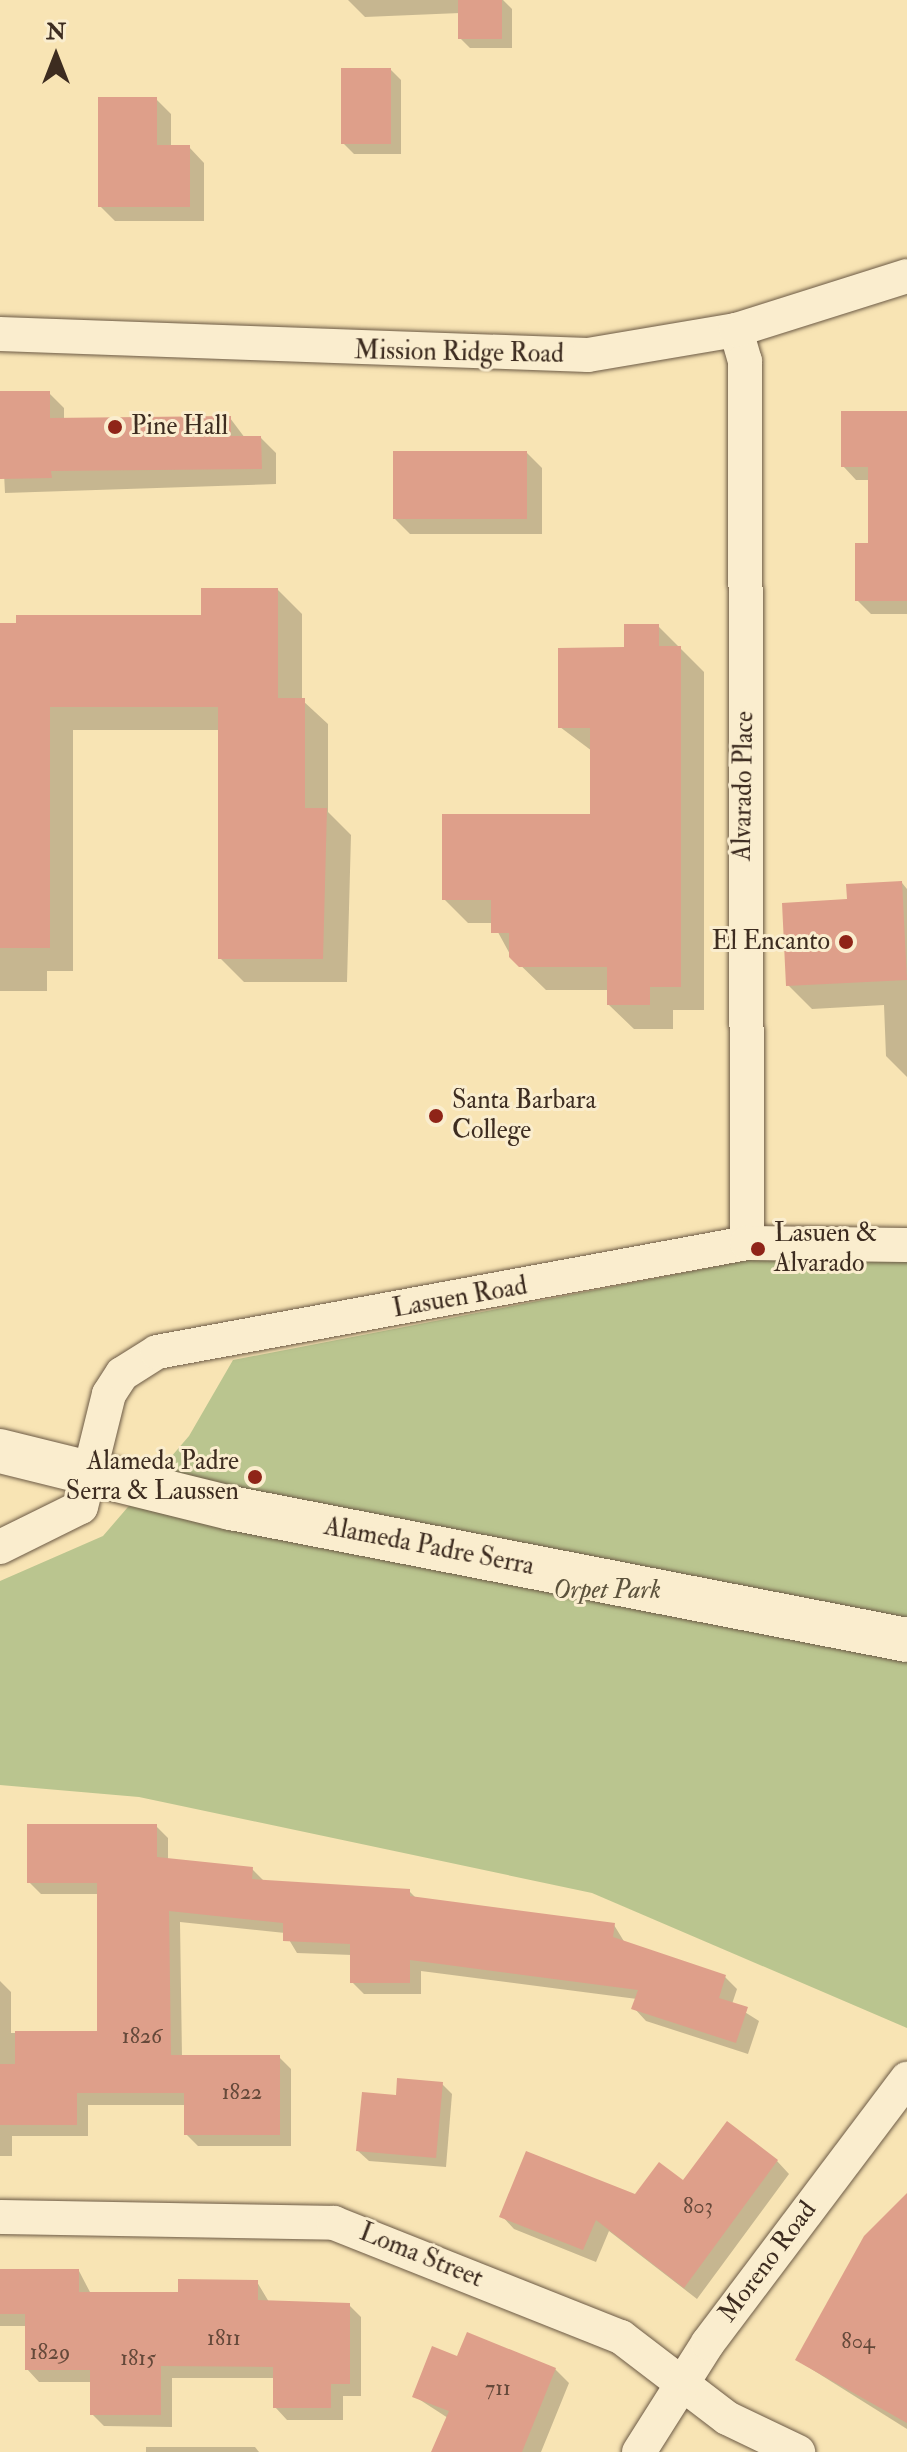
<!DOCTYPE html>
<style>
body{margin:0}
#map{position:relative;width:907px;height:2452px;overflow:hidden;background:#f8e4b4;font-family:"IM FELL Double Pica",serif}
div>[style]{position:absolute}
.green>*{inset:0;background:#bac58f}
.shadow>*{inset:0;background:#0003}
.building>*{inset:0;background:#de9f8a}
.roads{filter:drop-shadow(0 0 2px #6c5a45) drop-shadow(0 0 2px #6c5a45)}
.street>*{height:34px;margin:-17px;padding:0 17px;transform-origin:17px;border-radius:17px;background:#faedce}
.secondary>*{height:44px;margin:-22px;padding:0 22px;transform-origin:22px;border-radius:22px;background:#faedce}
.dots>*{width:22px;height:22px;translate:-50% -50%;box-sizing:border-box;border:4px solid #faedce;border-radius:50%}
span{translate:-50% -50%;white-space:nowrap;text-align:center;line-height:1.15;-webkit-text-stroke:6px #faedce;paint-order:stroke}
.number-label{font-size:22px;color:#65493a}
.number-label span{-webkit-text-stroke-width:0}
.street-label{font-size:26px;color:#3d2c20}
.poi-label{font-size:26px;color:#3d2c20}
.left{translate:0 -50%;text-align:left}
.right{translate:-100% -50%;text-align:right}
.park-label{font-size:26px;color:#5c523c;font-style:italic}
.north{position:absolute;left:16px;top:16px;width:80px;height:80px;-webkit-text-stroke:6px #faedce;paint-order:stroke;rotate:0deg;font-size:22px;font-weight:700;line-height:32px;text-align:center;color:#3d2c20}
.north::after{content:'';display:block;margin:auto;width:28px;height:36px;background:#3d2c20;clip-path:polygon(50% 0,100% 100%,50% 72%,0 100%)}
</style>
<div id="map">
<div class="green">
<div style="clip-path:polygon(760px 1258px,907px 1261px,907px 2028px,592px 1893px,139px 1797px,0 1785px,0 1581px,103px 1536px,189px 1436px,233px 1360px)"></div>
</div>
<div class="shadow">
<div style="clip-path:polygon(348px 0,503px 0,512px 9px,512px 48px,470px 48px,460px 38px,460px 13px,365px 17px)"></div>
<div style="clip-path:polygon(391px 70px,401px 80px,401px 154px,354px 154px,343px 143px)"></div>
<div style="clip-path:polygon(156px 99px,171px 114px,171px 147px,189px 147px,204px 163px,204px 221px,115px 221px,100px 206px)"></div>
<div style="clip-path:polygon(0 393px,49px 393px,64px 408px,64px 420px,230px 418px,245px 438px,261px 438px,276px 453px,276px 484px,5px 493px)"></div>
<div style="clip-path:polygon(907px 413px,907px 614px,871px 614px,857px 600px,870px 545px,870px 480px,856px 480px,843px 466px)"></div>
<div style="clip-path:polygon(527px 453px,542px 468px,542px 534px,410px 534px,395px 519px)"></div>
<div style="clip-path:polygon(278px 590px,302px 614px,302px 700px,328px 724px,328px 812px,351px 835px,347px 982px,244px 982px,220px 958px,220px 730px,73px 730px,73px 971px,47px 971px,47px 991px,0 991px,0 625px,203px 617px)"></div>
<div style="clip-path:polygon(658px 626px,704px 672px,704px 1010px,673px 1010px,673px 1029px,634px 1029px,609px 1005px,609px 990px,546px 990px,511px 956px,493px 923px,468px 923px,444px 899px,592px 816px,592px 751px,560px 727px,626px 649px)"></div>
<div style="clip-path:polygon(902px 883px,907px 889px,907px 1077px,886px 1056px,884px 1005px,812px 1009px,788px 985px,849px 901px)"></div>
<div style="clip-path:polygon(156px 1826px,168px 1838px,168px 1860px,252px 1869px,265px 1882px,409px 1891px,417px 1899px,614px 1925px,625px 1943px,725px 1977px,737px 1989px,732px 2004px,759px 2021px,748px 2054px,646px 2021px,634px 2008px,637px 1999px,421px 1971px,421px 1994px,364px 1994px,352px 1982px,352px 1955px,297px 1953px,285px 1933px,180px 1922px,182px 2057px,279px 2057px,291px 2069px,291px 2146px,198px 2146px,186px 2134px,186px 2105px,88px 2105px,88px 2136px,12px 2136px,12px 2156px,0 2156px,0 1981px,11px 1992px,11px 2033px,99px 2033px,99px 1894px,41px 1894px,29px 1882px)"></div>
<div style="clip-path:polygon(442px 2084px,452px 2094px,446px 2167px,369px 2161px,358px 2151px,398px 2097px)"></div>
<div style="clip-path:polygon(777px 2161px,789px 2174px,697px 2299px,609px 2231px,596px 2262px,514px 2229px,502px 2216px,635px 2196px)"></div>
<div style="clip-path:polygon(907px 2195px,907px 2429px,797px 2360px)"></div>
<div style="clip-path:polygon(79px 2271px,91px 2294px,180px 2294px,257px 2282px,269px 2302px,349px 2305px,361px 2317px,361px 2396px,343px 2396px,343px 2420px,287px 2420px,275px 2407px,275px 2378px,172px 2378px,172px 2427px,104px 2426px,92px 2414px,92px 2382px,39px 2382px,27px 2369px,27px 2326px,0 2326px,0 2272px)"></div>
<div style="clip-path:polygon(458px 2359px,555px 2369px,569px 2383px,541px 2452px,433px 2452px,448px 2418px,414px 2396px)"></div>
<div style="clip-path:polygon(146px 2447px,255px 2447px,259px 2452px,146px 2452px)"></div>
</div>
<div class="building">
<div style="clip-path:polygon(458px 0,502px 0,502px 39px,458px 39px)"></div>
<div style="clip-path:polygon(341px 68px,391px 68px,391px 144px,341px 144px)"></div>
<div style="clip-path:polygon(98px 97px,157px 97px,157px 145px,190px 145px,190px 207px,98px 207px)"></div>
<div style="clip-path:polygon(0 391px,50px 391px,50px 418px,231px 416px,231px 436px,261px 436px,262px 469px,51px 471px,52px 478px,0 479px)"></div>
<div style="clip-path:polygon(841px 411px,907px 411px,907px 601px,855px 601px,855px 543px,868px 543px,868px 467px,841px 467px)"></div>
<div style="clip-path:polygon(393px 451px,527px 451px,527px 519px,393px 519px)"></div>
<div style="clip-path:polygon(201px 588px,278px 588px,278px 698px,305px 698px,305px 808px,327px 808px,323px 959px,218px 959px,218px 707px,50px 707px,50px 948px,0 948px,0 623px,16px 623px,16px 615px,201px 615px)"></div>
<div style="clip-path:polygon(624px 624px,659px 624px,659px 646px,681px 646px,681px 987px,650px 987px,650px 1005px,607px 1005px,607px 967px,519px 967px,509px 957px,509px 933px,491px 933px,491px 900px,442px 900px,442px 814px,590px 814px,590px 728px,558px 728px,558px 648px,624px 647px)"></div>
<div style="clip-path:polygon(902px 881px,907px 980px,786px 986px,782px 903px,847px 899px,846px 884px)"></div>
<div style="clip-path:polygon(27px 1824px,157px 1824px,157px 1857px,253px 1867px,252px 1879px,410px 1889px,410px 1896px,615px 1923px,613px 1937px,726px 1975px,719px 1998px,748px 2007px,736px 2043px,631px 2009px,638px 1990px,410px 1960px,410px 1983px,350px 1983px,350px 1944px,283px 1941px,283px 1923px,169px 1911px,171px 2055px,280px 2055px,280px 2135px,184px 2135px,184px 2093px,77px 2093px,77px 2125px,0 2125px,0 2064px,15px 2064px,15px 2031px,97px 2031px,97px 1883px,27px 1883px)"></div>
<div style="clip-path:polygon(397px 2078px,443px 2082px,436px 2158px,356px 2151px,362px 2092px,396px 2095px)"></div>
<div style="clip-path:polygon(727px 2121px,778px 2160px,684px 2288px,596px 2220px,583px 2250px,499px 2217px,526px 2151px,635px 2194px,659px 2162px,683px 2180px)"></div>
<div style="clip-path:polygon(907px 2193px,907px 2423px,795px 2360px,864px 2236px)"></div>
<div style="clip-path:polygon(0 2269px,79px 2269px,79px 2292px,178px 2292px,178px 2279px,258px 2280px,258px 2300px,350px 2303px,350px 2384px,331px 2384px,331px 2408px,273px 2408px,273px 2367px,161px 2366px,161px 2415px,90px 2415px,90px 2370px,25px 2370px,25px 2314px,0 2314px)"></div>
<div style="clip-path:polygon(467px 2332px,556px 2368px,522px 2452px,431px 2452px,449px 2411px,412px 2397px,432px 2346px,457px 2356px)"></div>
</div>
<div class="roads">
<div class="street">
<div style="left:736px;top:330px;width:32px;rotate:74deg"></div>
<div style="left:745px;top:361px;width:882px;rotate:89.87deg"></div>
<div style="left:0;top:334px;width:588px;rotate:2.05deg"></div>
<div style="left:588px;top:355px;width:150px;rotate:-9.6deg"></div>
<div style="left:736px;top:330px;width:179px;rotate:-17.5deg"></div>
<div style="left:0;top:1547px;width:90px;rotate:-26.3deg"></div>
<div style="left:81px;top:1507px;width:116px;rotate:-76.1deg"></div>
<div style="left:109px;top:1394px;width:24px;rotate:-57deg"></div>
<div style="left:122px;top:1374px;width:41px;rotate:-32.2deg"></div>
<div style="left:157px;top:1352px;width:600px;rotate:-10.47deg"></div>
<div style="left:747px;top:1243px;width:160px;rotate:0.7deg"></div>
<div style="left:0;top:2217px;width:334px;rotate:1deg"></div>
<div style="left:334px;top:2223px;width:309px;rotate:21.7deg"></div>
<div style="left:621px;top:2337px;width:133px;rotate:37.4deg"></div>
<div style="left:727px;top:2418px;width:79px;rotate:25.6deg"></div>
<div style="left:639px;top:2452px;width:129px;rotate:-57.7deg"></div>
<div style="left:708px;top:2343px;width:331px;rotate:-53deg"></div>
</div>
<div class="secondary">
<div style="left:0;top:1451px;width:238px;rotate:13.9deg"></div>
<div style="left:231px;top:1508px;width:689px;rotate:11.05deg"></div>
</div>
</div>
<div class="dots">
<div style="left:115px;top:427px;background:#8f2418"></div>
<div style="left:846px;top:942px;background:#8f2418"></div>
<div style="left:436px;top:1116px;background:#8f2418"></div>
<div style="left:758px;top:1249px;background:#8f2418"></div>
<div style="left:255px;top:1477px;background:#8f2418"></div>
</div>
<div class="number-label">
<span style="left:142px;top:2037px">1826</span>
<span style="left:242px;top:2093px">1822</span>
<span style="left:698px;top:2207px">803</span>
<span style="left:224px;top:2339px">1811</span>
<span style="left:858px;top:2342px">804</span>
<span style="left:50px;top:2353px">1829</span>
<span style="left:138px;top:2359px">1815</span>
<span style="left:498px;top:2389px">711</span>
</div>
<div class="street-label">
<span style="left:459px;top:353px;rotate:1deg">Mission Ridge Road</span>
<span style="left:744px;top:786px;rotate:-89deg">Alvarado Place</span>
<span style="left:460px;top:1298px;rotate:-10deg">Lasuen Road</span>
<span style="left:429px;top:1547px;rotate:11deg">Alameda Padre Serra</span>
<span style="left:421px;top:2256px;rotate:22deg">Loma Street</span>
<span style="left:768px;top:2262px;rotate:-53deg">Moreno Road</span>
</div>
<div class="poi-label">
<span class="left" style="left:131px;top:427px">Pine Hall</span>
<span class="right" style="left:830px;top:942px">El Encanto</span>
<span class="left" style="left:452px;top:1116px">Santa Barbara<br>College</span>
<span class="left" style="left:774px;top:1249px">Lasuen &amp;<br>Alvarado</span>
<span class="right" style="left:239px;top:1477px">Alameda Padre<br>Serra &amp; Laussen</span>
</div>
<div class="park-label">
<span style="left:607px;top:1591px">Orpet Park</span>
</div>
<div class="north">N</div>
</div>
